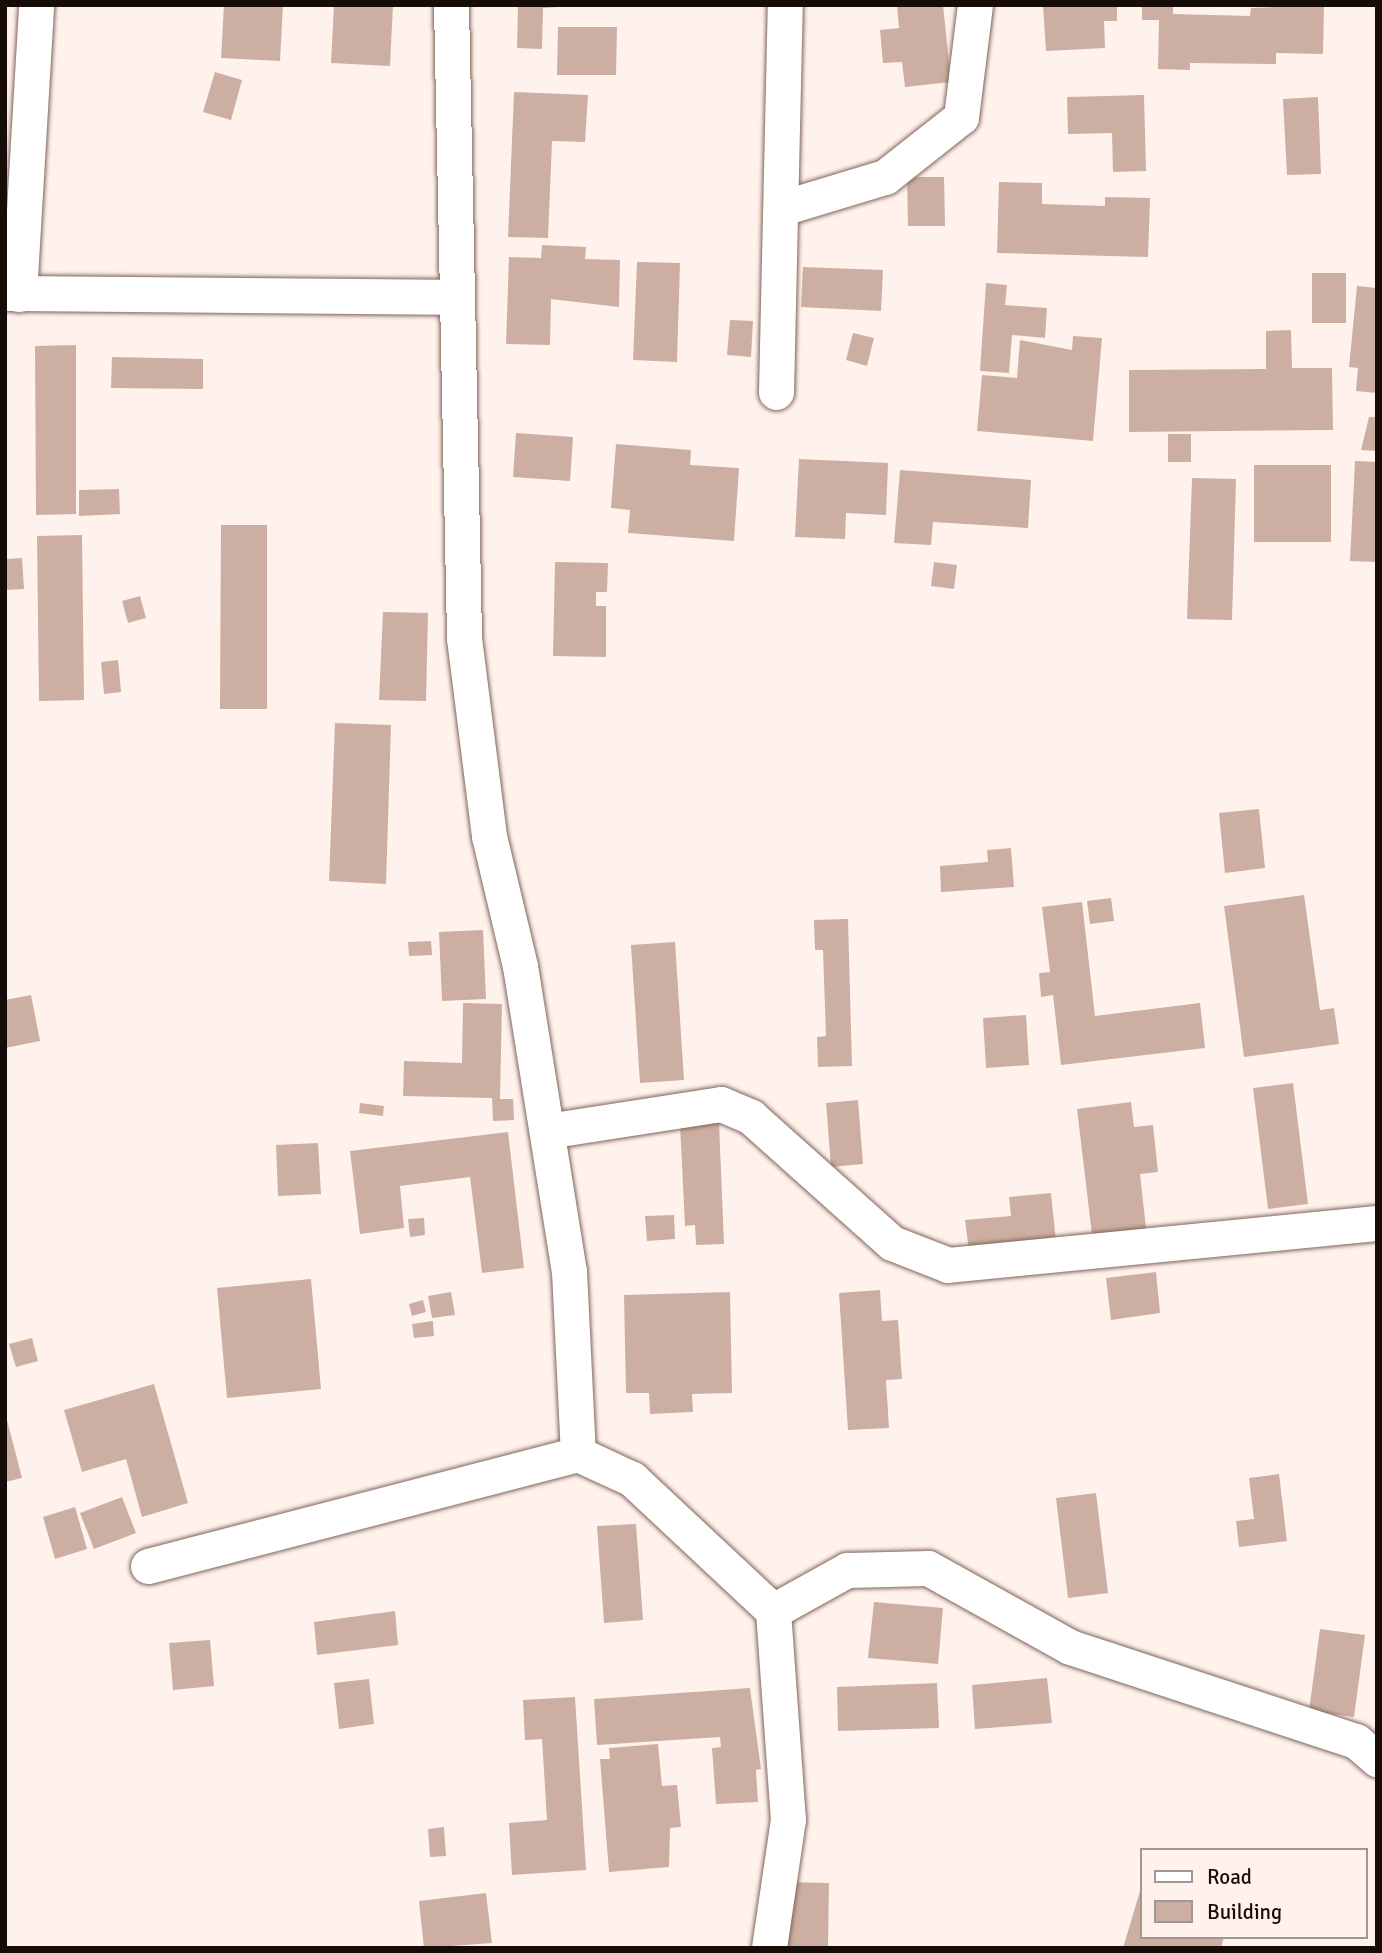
<!DOCTYPE html>
<style>
body{margin:0}
#map{position:relative;width:1382px;height:1953px;overflow:hidden;background:#fff2ed;font-family:Signika,sans-serif}
div>[style]{position:absolute}
.building>*{inset:0;background:#ccafa2}
.roads{filter:drop-shadow(0 0 2px #80655a) drop-shadow(0 0 2px #80655a)}
.minor>*{height:35px;margin:-17.5px;padding:0 17.5px;transform-origin:17.5px;border-radius:17.5px;background:#fff}
span{translate:-50% -50%;white-space:nowrap;text-align:center;line-height:1.15;-webkit-text-stroke:6px #fff2ed;paint-order:stroke}
.frame{position:absolute;inset:0;border:7px solid #160c08;pointer-events:none}
.legend{position:absolute;left:1140px;top:1848px;width:228px;height:91px;box-sizing:border-box;background:#fff2ed;border:2px solid #a29691;margin:0;padding:9px 12px;list-style:none;font-size:21px;color:#160c08}
.legend li{display:flex;align-items:center;gap:14px;height:35px}
.legend b{width:35px;border:2px solid #a29691}
</style>
<div id="map">
<div class="building">
<div style="clip-path:polygon(224px 5px,283px 5px,280px 61px,221px 58px)"></div>
<div style="clip-path:polygon(334px 5px,393px 5px,390px 66px,331px 63px)"></div>
<div style="clip-path:polygon(588px 5px,543px 8px,542px 49px,517px 48px,518px 5px)"></div>
<div style="clip-path:polygon(897px 5px,943px 5px,951px 82px,905px 87px,902px 62px,883px 63px,880px 30px,899px 28px)"></div>
<div style="clip-path:polygon(1043px 5px,1117px 5px,1117px 21px,1104px 21px,1105px 48px,1046px 51px)"></div>
<div style="clip-path:polygon(1142px 5px,1173px 5px,1173px 14px,1250px 16px,1251px 8px,1324px 5px,1323px 54px,1276px 53px,1276px 64px,1190px 63px,1190px 70px,1158px 69px,1159px 20px,1142px 20px)"></div>
<div style="clip-path:polygon(558px 27px,617px 27px,616px 75px,557px 75px)"></div>
<div style="clip-path:polygon(215px 72px,242px 80px,231px 120px,203px 112px)"></div>
<div style="clip-path:polygon(514px 92px,588px 95px,585px 142px,552px 141px,548px 238px,508px 237px)"></div>
<div style="clip-path:polygon(1144px 95px,1146px 171px,1113px 172px,1112px 133px,1068px 134px,1067px 97px)"></div>
<div style="clip-path:polygon(1318px 97px,1321px 174px,1287px 175px,1283px 99px)"></div>
<div style="clip-path:polygon(907px 177px,944px 177px,945px 226px,908px 226px)"></div>
<div style="clip-path:polygon(999px 182px,1042px 183px,1042px 204px,1105px 206px,1105px 197px,1150px 198px,1148px 257px,997px 253px)"></div>
<div style="clip-path:polygon(542px 245px,586px 247px,585px 259px,620px 260px,619px 307px,551px 299px,550px 345px,506px 344px,509px 257px,541px 258px)"></div>
<div style="clip-path:polygon(637px 262px,680px 263px,677px 362px,633px 360px)"></div>
<div style="clip-path:polygon(803px 267px,883px 270px,881px 311px,801px 307px)"></div>
<div style="clip-path:polygon(1312px 273px,1346px 273px,1346px 323px,1312px 323px)"></div>
<div style="clip-path:polygon(986px 283px,1007px 285px,1005px 305px,1047px 308px,1045px 338px,1012px 335px,1009px 373px,980px 371px)"></div>
<div style="clip-path:polygon(1357px 286px,1377px 288px,1377px 393px,1356px 391px,1358px 368px,1349px 367px)"></div>
<div style="clip-path:polygon(730px 320px,753px 321px,751px 357px,727px 355px)"></div>
<div style="clip-path:polygon(1291px 330px,1292px 368px,1332px 368px,1333px 430px,1129px 432px,1129px 370px,1266px 369px,1266px 331px)"></div>
<div style="clip-path:polygon(853px 333px,874px 338px,867px 366px,846px 360px)"></div>
<div style="clip-path:polygon(1073px 336px,1102px 338px,1093px 441px,977px 431px,982px 375px,1017px 378px,1020px 340px,1072px 350px)"></div>
<div style="clip-path:polygon(76px 345px,76px 514px,36px 515px,35px 346px)"></div>
<div style="clip-path:polygon(112px 357px,203px 359px,203px 389px,111px 388px)"></div>
<div style="clip-path:polygon(1369px 417px,1377px 417px,1377px 451px,1361px 450px)"></div>
<div style="clip-path:polygon(516px 433px,573px 437px,570px 481px,513px 477px)"></div>
<div style="clip-path:polygon(1168px 434px,1191px 434px,1191px 462px,1168px 462px)"></div>
<div style="clip-path:polygon(616px 444px,691px 450px,690px 465px,739px 468px,734px 541px,628px 533px,630px 510px,611px 508px)"></div>
<div style="clip-path:polygon(799px 459px,888px 463px,886px 515px,846px 513px,845px 539px,795px 537px)"></div>
<div style="clip-path:polygon(1355px 461px,1377px 462px,1377px 562px,1350px 561px)"></div>
<div style="clip-path:polygon(1254px 465px,1331px 465px,1331px 542px,1254px 542px)"></div>
<div style="clip-path:polygon(900px 470px,1031px 480px,1028px 528px,933px 522px,931px 545px,894px 543px)"></div>
<div style="clip-path:polygon(1192px 478px,1236px 479px,1232px 620px,1187px 619px)"></div>
<div style="clip-path:polygon(119px 489px,120px 514px,79px 516px,79px 490px)"></div>
<div style="clip-path:polygon(221px 525px,267px 525px,267px 709px,220px 709px)"></div>
<div style="clip-path:polygon(82px 535px,84px 700px,39px 701px,37px 536px)"></div>
<div style="clip-path:polygon(22px 558px,24px 589px,5px 590px,5px 559px)"></div>
<div style="clip-path:polygon(555px 562px,608px 563px,607px 592px,596px 592px,596px 606px,606px 606px,606px 657px,553px 656px)"></div>
<div style="clip-path:polygon(934px 562px,957px 565px,954px 589px,931px 586px)"></div>
<div style="clip-path:polygon(140px 596px,146px 618px,128px 623px,122px 601px)"></div>
<div style="clip-path:polygon(383px 612px,428px 613px,426px 701px,379px 700px)"></div>
<div style="clip-path:polygon(118px 660px,121px 692px,104px 694px,101px 662px)"></div>
<div style="clip-path:polygon(335px 723px,391px 725px,386px 884px,329px 881px)"></div>
<div style="clip-path:polygon(1259px 809px,1265px 868px,1225px 873px,1219px 813px)"></div>
<div style="clip-path:polygon(1011px 848px,1014px 887px,941px 892px,940px 866px,988px 862px,987px 850px)"></div>
<div style="clip-path:polygon(1304px 895px,1320px 1010px,1334px 1008px,1339px 1044px,1244px 1057px,1224px 906px)"></div>
<div style="clip-path:polygon(1111px 898px,1114px 921px,1090px 924px,1087px 901px)"></div>
<div style="clip-path:polygon(1082px 902px,1095px 1016px,1200px 1003px,1205px 1048px,1061px 1065px,1053px 995px,1041px 997px,1039px 973px,1050px 972px,1042px 907px)"></div>
<div style="clip-path:polygon(848px 919px,852px 1066px,818px 1067px,817px 1037px,826px 1036px,823px 950px,815px 950px,814px 920px)"></div>
<div style="clip-path:polygon(483px 930px,486px 999px,442px 1001px,439px 932px)"></div>
<div style="clip-path:polygon(431px 941px,432px 955px,409px 956px,408px 942px)"></div>
<div style="clip-path:polygon(675px 942px,684px 1080px,640px 1083px,631px 945px)"></div>
<div style="clip-path:polygon(31px 995px,40px 1041px,5px 1048px,5px 1000px)"></div>
<div style="clip-path:polygon(463px 1003px,502px 1004px,500px 1099px,513px 1099px,514px 1120px,493px 1121px,492px 1098px,403px 1096px,404px 1061px,462px 1063px)"></div>
<div style="clip-path:polygon(1026px 1015px,1029px 1065px,986px 1068px,983px 1018px)"></div>
<div style="clip-path:polygon(1293px 1083px,1308px 1204px,1268px 1209px,1253px 1088px)"></div>
<div style="clip-path:polygon(858px 1100px,863px 1164px,831px 1167px,826px 1103px)"></div>
<div style="clip-path:polygon(1131px 1102px,1134px 1127px,1153px 1125px,1158px 1172px,1140px 1174px,1147px 1237px,1093px 1243px,1077px 1109px)"></div>
<div style="clip-path:polygon(360px 1103px,384px 1106px,383px 1116px,359px 1113px)"></div>
<div style="clip-path:polygon(719px 1123px,724px 1244px,696px 1245px,695px 1225px,685px 1226px,680px 1124px)"></div>
<div style="clip-path:polygon(508px 1132px,524px 1268px,482px 1273px,470px 1177px,400px 1186px,404px 1228px,360px 1234px,350px 1151px)"></div>
<div style="clip-path:polygon(318px 1143px,321px 1194px,278px 1196px,276px 1145px)"></div>
<div style="clip-path:polygon(1051px 1193px,1056px 1241px,969px 1251px,965px 1220px,1011px 1216px,1009px 1197px)"></div>
<div style="clip-path:polygon(674px 1215px,675px 1239px,647px 1241px,645px 1216px)"></div>
<div style="clip-path:polygon(424px 1218px,425px 1235px,410px 1237px,408px 1219px)"></div>
<div style="clip-path:polygon(1156px 1272px,1160px 1313px,1111px 1320px,1106px 1278px)"></div>
<div style="clip-path:polygon(311px 1279px,321px 1389px,227px 1398px,217px 1288px)"></div>
<div style="clip-path:polygon(880px 1290px,882px 1321px,898px 1320px,902px 1379px,886px 1380px,889px 1428px,848px 1430px,839px 1293px)"></div>
<div style="clip-path:polygon(451px 1292px,455px 1315px,432px 1318px,428px 1296px)"></div>
<div style="clip-path:polygon(730px 1292px,732px 1393px,692px 1394px,693px 1412px,650px 1414px,649px 1393px,626px 1393px,624px 1295px)"></div>
<div style="clip-path:polygon(423px 1300px,426px 1312px,412px 1316px,409px 1304px)"></div>
<div style="clip-path:polygon(433px 1321px,434px 1336px,414px 1338px,412px 1324px)"></div>
<div style="clip-path:polygon(32px 1338px,38px 1361px,16px 1367px,9px 1344px)"></div>
<div style="clip-path:polygon(154px 1384px,188px 1503px,142px 1517px,126px 1459px,82px 1472px,64px 1410px)"></div>
<div style="clip-path:polygon(5px 1412px,22px 1478px,5px 1482px)"></div>
<div style="clip-path:polygon(1279px 1474px,1287px 1541px,1239px 1547px,1236px 1521px,1254px 1519px,1249px 1478px)"></div>
<div style="clip-path:polygon(1096px 1493px,1108px 1593px,1068px 1598px,1056px 1498px)"></div>
<div style="clip-path:polygon(122px 1497px,136px 1533px,94px 1549px,80px 1513px)"></div>
<div style="clip-path:polygon(75px 1507px,87px 1549px,55px 1559px,43px 1517px)"></div>
<div style="clip-path:polygon(636px 1524px,643px 1620px,604px 1623px,597px 1526px)"></div>
<div style="clip-path:polygon(874px 1602px,943px 1608px,938px 1664px,868px 1658px)"></div>
<div style="clip-path:polygon(395px 1611px,398px 1645px,317px 1655px,314px 1622px)"></div>
<div style="clip-path:polygon(1320px 1629px,1365px 1635px,1354px 1717px,1309px 1711px)"></div>
<div style="clip-path:polygon(210px 1640px,214px 1686px,173px 1690px,169px 1643px)"></div>
<div style="clip-path:polygon(1047px 1678px,1052px 1723px,975px 1729px,972px 1685px)"></div>
<div style="clip-path:polygon(369px 1679px,374px 1724px,339px 1729px,334px 1683px)"></div>
<div style="clip-path:polygon(937px 1683px,939px 1728px,838px 1731px,837px 1687px)"></div>
<div style="clip-path:polygon(750px 1688px,761px 1769px,756px 1770px,758px 1802px,716px 1804px,712px 1748px,721px 1747px,720px 1737px,597px 1745px,594px 1699px)"></div>
<div style="clip-path:polygon(575px 1697px,586px 1870px,512px 1875px,509px 1823px,547px 1820px,542px 1739px,525px 1740px,523px 1700px)"></div>
<div style="clip-path:polygon(658px 1744px,662px 1786px,677px 1785px,681px 1827px,670px 1828px,669px 1867px,609px 1872px,600px 1759px,610px 1759px,609px 1748px)"></div>
<div style="clip-path:polygon(444px 1827px,446px 1856px,430px 1857px,428px 1829px)"></div>
<div style="clip-path:polygon(784px 1882px,829px 1883px,828px 1948px,782px 1948px)"></div>
<div style="clip-path:polygon(1140px 1891px,1142px 1937px,1224px 1937px,1221px 1948px,1123px 1948px)"></div>
<div style="clip-path:polygon(486px 1893px,492px 1943px,424px 1948px,419px 1901px)"></div>
</div>
<div class="roads">
<div class="minor">
<div style="left:451px;top:5px;width:633px;rotate:88.82deg"></div>
<div style="left:464px;top:638px;width:200px;rotate:82.8deg"></div>
<div style="left:489px;top:836px;width:134px;rotate:76.6deg"></div>
<div style="left:520px;top:966px;width:309px;rotate:80.9deg"></div>
<div style="left:569px;top:1271px;width:183px;rotate:87.2deg"></div>
<div style="left:782px;top:208px;width:108px;rotate:-16.8deg"></div>
<div style="left:885px;top:177px;width:97px;rotate:-38.3deg"></div>
<div style="left:961px;top:117px;width:113px;rotate:-82.9deg"></div>
<div style="left:5px;top:293px;width:447px;rotate:0.5deg"></div>
<div style="left:19px;top:294px;width:289px;rotate:-86.6deg"></div>
<div style="left:776px;top:392px;width:387px;rotate:-88.7deg"></div>
<div style="left:547px;top:1131px;width:176px;rotate:-8.8deg"></div>
<div style="left:721px;top:1104px;width:33px;rotate:23deg"></div>
<div style="left:751px;top:1117px;width:189px;rotate:41.8deg"></div>
<div style="left:892px;top:1243px;width:60px;rotate:21.4deg"></div>
<div style="left:948px;top:1265px;width:431px;rotate:-5.6deg"></div>
<div style="left:148px;top:1566px;width:444px;rotate:-14.6deg"></div>
<div style="left:578px;top:1454px;width:60px;rotate:24.8deg"></div>
<div style="left:632px;top:1479px;width:193px;rotate:43.1deg"></div>
<div style="left:773px;top:1611px;width:209px;rotate:85.9deg"></div>
<div style="left:788px;top:1819px;width:130px;rotate:98.4deg"></div>
<div style="left:773px;top:1611px;width:85px;rotate:-29deg"></div>
<div style="left:847px;top:1570px;width:81px;rotate:-1.4deg"></div>
<div style="left:928px;top:1568px;width:162px;rotate:29.1deg"></div>
<div style="left:1070px;top:1647px;width:301px;rotate:18.2deg"></div>
<div style="left:1356px;top:1741px;width:28px;rotate:41deg"></div>
</div>
</div>
<div class="frame"></div>
<ul class="legend">
<li><b style="height:9px;background:#fff"></b>Road</li>
<li><b style="height:19px;background:#ccafa2"></b>Building</li>
</ul>
</div>
